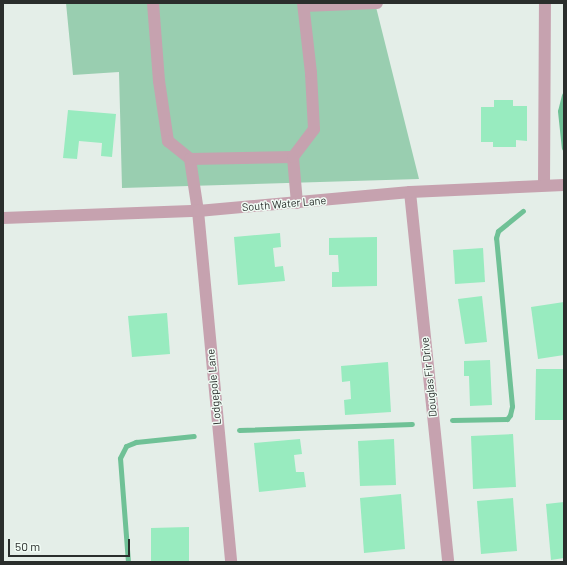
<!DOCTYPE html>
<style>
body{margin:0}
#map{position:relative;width:567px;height:565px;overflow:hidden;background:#e4eee8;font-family:Barlow,sans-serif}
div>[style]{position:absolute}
.green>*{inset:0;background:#99ceb0}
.stream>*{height:5px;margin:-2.5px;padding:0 2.5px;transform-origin:2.5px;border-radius:2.5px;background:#6fc196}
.building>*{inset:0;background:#98ebbf}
.minor>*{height:12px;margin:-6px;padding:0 6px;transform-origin:6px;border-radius:6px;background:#c6a2af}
span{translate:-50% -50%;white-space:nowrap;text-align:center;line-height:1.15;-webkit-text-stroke:3px #f1fcf5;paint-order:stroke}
.street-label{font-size:11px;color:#2a2e2c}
.frame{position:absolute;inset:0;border:4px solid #2a2e2c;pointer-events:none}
.scale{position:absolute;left:8px;top:539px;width:122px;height:18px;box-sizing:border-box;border:2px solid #2a2e2c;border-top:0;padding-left:5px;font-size:12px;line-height:14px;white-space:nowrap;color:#2a2e2c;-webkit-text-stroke:3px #f1fcf5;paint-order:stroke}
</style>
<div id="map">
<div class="green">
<div style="clip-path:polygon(66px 3px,375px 3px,419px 179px,122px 188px,119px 72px,73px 75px)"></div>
</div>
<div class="stream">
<div style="left:564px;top:95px;width:16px;rotate:104deg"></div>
<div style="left:560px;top:111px;width:37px;rotate:84deg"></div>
<div style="left:452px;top:420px;width:55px;rotate:-1deg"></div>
<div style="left:507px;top:419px;width:5px;rotate:-53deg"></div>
<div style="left:510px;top:415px;width:9px;rotate:-77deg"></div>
<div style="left:512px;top:406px;width:169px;rotate:-95.4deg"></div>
<div style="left:496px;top:238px;width:7px;rotate:-74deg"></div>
<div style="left:498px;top:231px;width:32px;rotate:-39deg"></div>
<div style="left:239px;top:430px;width:173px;rotate:-2deg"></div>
<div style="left:128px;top:562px;width:104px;rotate:-94.4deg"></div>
<div style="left:120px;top:458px;width:13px;rotate:-63deg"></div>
<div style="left:126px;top:446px;width:11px;rotate:-22deg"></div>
<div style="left:136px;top:442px;width:58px;rotate:-5.9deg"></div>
</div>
<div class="building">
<div style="clip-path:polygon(494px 100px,513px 100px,513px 106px,527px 106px,527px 141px,516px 140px,516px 147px,493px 147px,493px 142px,481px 142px,481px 107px,494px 107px)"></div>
<div style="clip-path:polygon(68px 110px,116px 114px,112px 157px,101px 156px,102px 143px,79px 141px,77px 159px,63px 158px)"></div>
<div style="clip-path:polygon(280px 233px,281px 247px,273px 248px,275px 267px,283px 266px,285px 281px,238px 285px,234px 237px)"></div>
<div style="clip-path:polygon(377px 237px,377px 286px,332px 287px,332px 272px,339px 272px,338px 255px,329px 255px,329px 238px)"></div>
<div style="clip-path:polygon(483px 248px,485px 282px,455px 284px,453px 250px)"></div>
<div style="clip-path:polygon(482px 296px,487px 342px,465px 344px,458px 299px)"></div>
<div style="clip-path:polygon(564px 302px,564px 355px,538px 359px,531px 307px)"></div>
<div style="clip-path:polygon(167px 313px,170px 354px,132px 357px,128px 316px)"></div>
<div style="clip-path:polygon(490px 360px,492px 405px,470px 406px,469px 376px,464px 376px,464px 361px)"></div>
<div style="clip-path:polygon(388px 362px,391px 412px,345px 415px,344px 400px,351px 399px,350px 381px,342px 382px,341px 366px)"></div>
<div style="clip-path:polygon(536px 369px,564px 369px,564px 420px,535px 420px)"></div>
<div style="clip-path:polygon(513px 434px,516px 487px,473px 489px,471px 436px)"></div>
<div style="clip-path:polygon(300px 439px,302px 454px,294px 455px,296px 472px,304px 472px,306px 487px,259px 492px,254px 443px)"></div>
<div style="clip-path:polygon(394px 439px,396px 485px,360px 486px,358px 441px)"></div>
<div style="clip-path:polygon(401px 494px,405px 549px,364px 553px,360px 498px)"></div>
<div style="clip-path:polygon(513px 498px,517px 551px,481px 554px,477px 501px)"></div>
<div style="clip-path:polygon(564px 502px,564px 558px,551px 560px,546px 504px)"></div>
<div style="clip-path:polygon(189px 527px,189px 562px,151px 562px,151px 528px)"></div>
</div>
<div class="minor">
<div style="left:153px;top:3px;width:78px;rotate:85.6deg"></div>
<div style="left:159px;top:81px;width:61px;rotate:81.5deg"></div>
<div style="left:168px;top:141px;width:28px;rotate:39deg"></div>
<div style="left:190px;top:159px;width:53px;rotate:81.3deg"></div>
<div style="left:198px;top:211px;width:353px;rotate:84.6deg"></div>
<div style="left:304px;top:6px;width:73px;rotate:-2.4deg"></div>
<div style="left:190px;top:159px;width:103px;rotate:-1.1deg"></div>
<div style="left:544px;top:185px;width:182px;rotate:-89.7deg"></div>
<div style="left:410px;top:192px;width:372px;rotate:84.1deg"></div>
<div style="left:297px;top:203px;width:46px;rotate:-95deg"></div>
<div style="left:293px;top:157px;width:35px;rotate:-53deg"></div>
<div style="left:314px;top:129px;width:56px;rotate:-93.1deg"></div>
<div style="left:311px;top:73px;width:70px;rotate:-96.5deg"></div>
<div style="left:3px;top:218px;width:195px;rotate:-2.1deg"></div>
<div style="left:198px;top:211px;width:213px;rotate:-5.1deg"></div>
<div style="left:410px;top:192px;width:154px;rotate:-2.6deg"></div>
</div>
<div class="street-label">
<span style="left:284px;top:204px;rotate:-5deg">South Water Lane</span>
<span style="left:429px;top:377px;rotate:-96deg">Douglas Fir Drive</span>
<span style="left:214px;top:387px;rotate:-95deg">Lodgepole Lane</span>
</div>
<div class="frame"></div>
<div class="scale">50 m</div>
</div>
